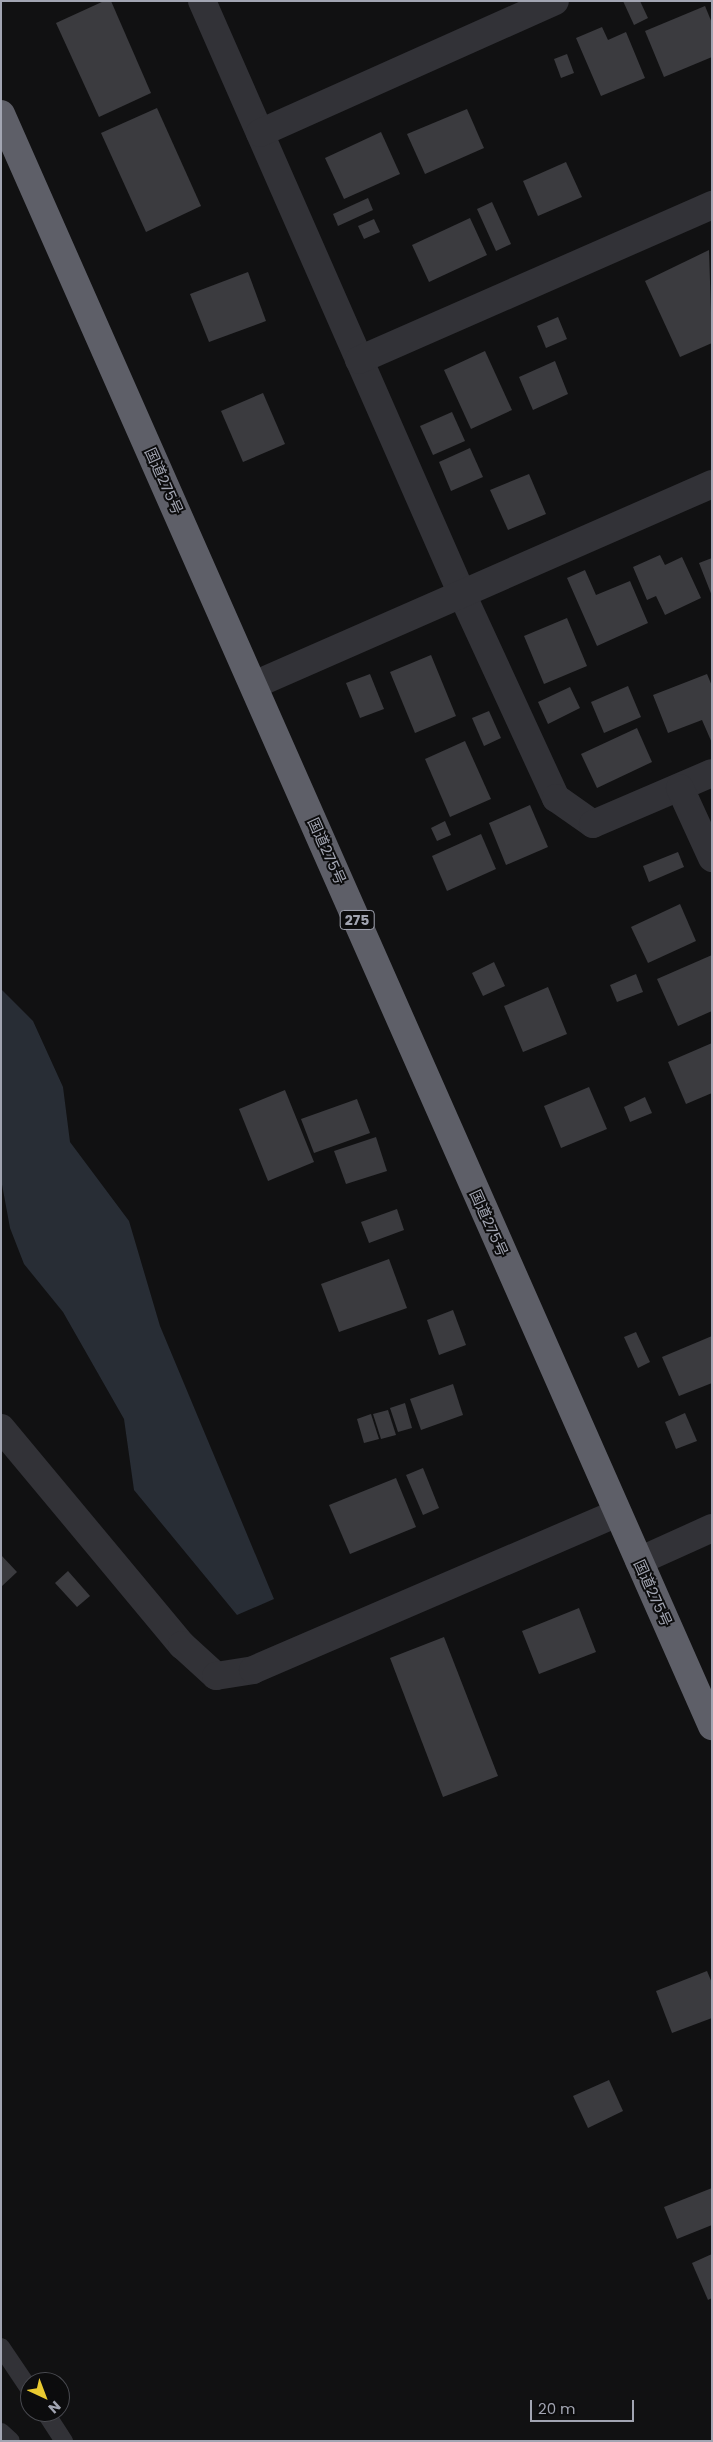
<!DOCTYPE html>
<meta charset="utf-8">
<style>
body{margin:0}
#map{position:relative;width:713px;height:2442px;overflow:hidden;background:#111112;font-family:Poppins,"Noto Sans JP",sans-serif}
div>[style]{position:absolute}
.water>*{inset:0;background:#282d35}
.building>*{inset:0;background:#3b3b3f}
.lane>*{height:18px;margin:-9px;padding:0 9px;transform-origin:9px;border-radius:9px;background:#323237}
.street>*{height:28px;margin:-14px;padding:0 14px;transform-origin:14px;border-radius:14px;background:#323237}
.highway>*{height:28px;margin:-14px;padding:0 14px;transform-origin:14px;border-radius:14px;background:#5e5f68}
span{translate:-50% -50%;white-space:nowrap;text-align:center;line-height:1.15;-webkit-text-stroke:4px #0c0c0d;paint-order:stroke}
.shield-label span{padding:1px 4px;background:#0c0c0d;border:1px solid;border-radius:4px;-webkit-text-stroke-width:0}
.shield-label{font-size:14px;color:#a2a5b2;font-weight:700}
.street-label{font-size:15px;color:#a2a5b2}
.frame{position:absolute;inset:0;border:2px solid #a2a5b2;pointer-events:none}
.north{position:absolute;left:20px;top:2372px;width:50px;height:50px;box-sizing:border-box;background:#0c0c0d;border:1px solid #48494f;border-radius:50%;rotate:137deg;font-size:14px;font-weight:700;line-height:20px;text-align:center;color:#a2a5b2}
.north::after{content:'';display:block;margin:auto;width:18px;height:22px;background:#eaca31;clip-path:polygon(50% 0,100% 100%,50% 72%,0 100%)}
.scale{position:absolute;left:530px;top:2400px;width:104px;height:22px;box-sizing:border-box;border:2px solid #a2a5b2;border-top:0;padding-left:6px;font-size:15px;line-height:18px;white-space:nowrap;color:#a2a5b2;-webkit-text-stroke:4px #0c0c0d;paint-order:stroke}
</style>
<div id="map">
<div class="water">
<div style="clip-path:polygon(1px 989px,33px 1021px,63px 1087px,70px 1142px,129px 1221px,160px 1326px,274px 1599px,237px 1615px,134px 1490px,124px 1419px,63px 1312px,24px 1264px,10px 1228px,1px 1179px)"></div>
</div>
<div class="building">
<div style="clip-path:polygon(104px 1px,111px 1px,151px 93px,99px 117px,56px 23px)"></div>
<div style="clip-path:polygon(623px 1px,640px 1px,648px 18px,634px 25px)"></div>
<div style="clip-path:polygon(705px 6px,712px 23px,712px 57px,664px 77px,645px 31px)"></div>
<div style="clip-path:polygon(602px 27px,608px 40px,626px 32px,645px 78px,601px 96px,576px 38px)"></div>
<div style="clip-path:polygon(567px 54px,574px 73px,561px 78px,554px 59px)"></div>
<div style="clip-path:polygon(157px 108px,201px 206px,146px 232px,101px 133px)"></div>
<div style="clip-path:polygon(467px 109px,484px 148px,425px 174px,407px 134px)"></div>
<div style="clip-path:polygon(381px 132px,400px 174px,344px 199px,325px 158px)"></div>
<div style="clip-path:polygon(566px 162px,582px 197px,538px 216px,523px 181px)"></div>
<div style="clip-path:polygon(368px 198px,373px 210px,338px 226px,333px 214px)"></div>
<div style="clip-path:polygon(492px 202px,511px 244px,496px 251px,477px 209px)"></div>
<div style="clip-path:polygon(470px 218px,487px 255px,429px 282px,412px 245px)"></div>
<div style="clip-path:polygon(374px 219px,380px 232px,364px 239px,358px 226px)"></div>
<div style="clip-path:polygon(709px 250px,712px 343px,680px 357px,645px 281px)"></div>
<div style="clip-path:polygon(248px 272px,266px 321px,209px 342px,190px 294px)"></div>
<div style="clip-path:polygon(558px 317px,567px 339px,546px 348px,537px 326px)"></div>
<div style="clip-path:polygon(485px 351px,512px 410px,471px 429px,444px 370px)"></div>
<div style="clip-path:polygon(555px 361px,568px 394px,533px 410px,519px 377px)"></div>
<div style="clip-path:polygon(263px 393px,285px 444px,243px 462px,221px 411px)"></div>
<div style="clip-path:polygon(452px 412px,465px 441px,433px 455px,420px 426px)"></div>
<div style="clip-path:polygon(470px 448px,483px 477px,451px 491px,439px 462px)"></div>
<div style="clip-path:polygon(529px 474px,546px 514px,508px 530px,490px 490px)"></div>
<div style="clip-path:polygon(660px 555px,665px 565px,682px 557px,701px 598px,665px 615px,656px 596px,647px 600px,633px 567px)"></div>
<div style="clip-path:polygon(712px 558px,712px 596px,699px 563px)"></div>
<div style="clip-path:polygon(585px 570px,596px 595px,630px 581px,648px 623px,597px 646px,567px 578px)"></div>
<div style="clip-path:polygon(567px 618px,587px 666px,544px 684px,524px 636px)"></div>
<div style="clip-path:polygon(431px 655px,456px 716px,415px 733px,390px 672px)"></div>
<div style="clip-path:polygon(370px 674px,384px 709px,360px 718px,346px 683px)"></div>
<div style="clip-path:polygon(707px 674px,712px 686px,712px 743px,702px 720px,668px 733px,653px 695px)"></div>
<div style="clip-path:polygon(628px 686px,641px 717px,604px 733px,591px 702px)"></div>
<div style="clip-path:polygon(570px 687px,580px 708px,548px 724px,538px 702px)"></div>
<div style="clip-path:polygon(489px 711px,501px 738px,484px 746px,472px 718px)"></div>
<div style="clip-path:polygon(637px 728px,652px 762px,597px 788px,581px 754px)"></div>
<div style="clip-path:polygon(465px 741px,491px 799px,450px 817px,425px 759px)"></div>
<div style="clip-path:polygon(530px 805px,548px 847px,506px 865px,489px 823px)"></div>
<div style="clip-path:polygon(445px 821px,451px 835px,437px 841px,431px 828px)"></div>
<div style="clip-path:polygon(481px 834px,496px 869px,447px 891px,432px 856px)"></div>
<div style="clip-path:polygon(678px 852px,684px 867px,649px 882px,643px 866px)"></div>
<div style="clip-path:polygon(680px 904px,696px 941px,648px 963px,631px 927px)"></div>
<div style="clip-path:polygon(712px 955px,712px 1011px,678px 1026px,657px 979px)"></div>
<div style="clip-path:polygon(494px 962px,505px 986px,483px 996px,472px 973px)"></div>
<div style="clip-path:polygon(636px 974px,643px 992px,617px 1002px,610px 985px)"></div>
<div style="clip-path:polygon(548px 987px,567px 1034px,523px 1052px,504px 1006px)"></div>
<div style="clip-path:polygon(712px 1043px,712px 1093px,686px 1104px,668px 1062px)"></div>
<div style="clip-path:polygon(589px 1087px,607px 1129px,561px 1148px,544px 1106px)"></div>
<div style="clip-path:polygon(285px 1090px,314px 1162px,268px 1181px,239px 1109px)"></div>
<div style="clip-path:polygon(645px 1097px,652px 1113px,630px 1122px,624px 1107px)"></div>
<div style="clip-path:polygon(357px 1099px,370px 1133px,314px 1153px,301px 1119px)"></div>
<div style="clip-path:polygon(376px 1137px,387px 1171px,346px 1184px,334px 1151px)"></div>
<div style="clip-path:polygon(397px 1209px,404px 1230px,369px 1243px,361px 1222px)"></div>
<div style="clip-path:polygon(389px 1259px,407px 1308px,339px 1332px,321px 1284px)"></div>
<div style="clip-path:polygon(453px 1310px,466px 1345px,439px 1355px,427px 1320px)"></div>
<div style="clip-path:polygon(636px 1332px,650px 1362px,638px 1368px,624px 1337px)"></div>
<div style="clip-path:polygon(712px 1336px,712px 1383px,679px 1396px,662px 1357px)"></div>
<div style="clip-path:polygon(453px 1384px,463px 1415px,421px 1430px,410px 1399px)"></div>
<div style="clip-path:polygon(405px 1403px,412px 1428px,398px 1432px,390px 1408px)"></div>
<div style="clip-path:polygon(388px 1410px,396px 1435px,381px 1439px,373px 1414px)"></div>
<div style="clip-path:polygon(685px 1413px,697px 1441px,676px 1449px,665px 1422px)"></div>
<div style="clip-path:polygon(371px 1414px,379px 1439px,364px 1443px,357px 1419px)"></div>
<div style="clip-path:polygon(423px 1468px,439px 1508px,423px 1515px,406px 1475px)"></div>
<div style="clip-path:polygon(396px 1478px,416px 1527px,350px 1554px,329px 1505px)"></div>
<div style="clip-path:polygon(1px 1555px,17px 1572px,1px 1587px)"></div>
<div style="clip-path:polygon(68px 1571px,90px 1596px,77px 1607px,55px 1583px)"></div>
<div style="clip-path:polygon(579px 1608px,596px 1652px,539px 1674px,522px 1631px)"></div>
<div style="clip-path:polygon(444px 1637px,498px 1776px,443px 1797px,390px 1658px)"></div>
<div style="clip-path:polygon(707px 1971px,712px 1983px,712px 2018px,672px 2033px,656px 1991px)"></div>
<div style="clip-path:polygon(609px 2080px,623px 2111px,588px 2128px,573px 2096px)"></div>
<div style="clip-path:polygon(712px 2188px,712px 2225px,677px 2239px,664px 2207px)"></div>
<div style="clip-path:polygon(712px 2254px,712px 2298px,708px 2300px,692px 2263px)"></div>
</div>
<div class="lane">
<div style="left:1px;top:2347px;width:52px;rotate:56deg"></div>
<div style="left:45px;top:2412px;width:35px;rotate:57deg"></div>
<div style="left:1px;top:2432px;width:13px;rotate:42deg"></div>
</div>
<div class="street">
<div style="left:202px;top:1px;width:647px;rotate:66.33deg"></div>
<div style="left:462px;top:594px;width:225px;rotate:65.3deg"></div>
<div style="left:556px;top:798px;width:45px;rotate:35.1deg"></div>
<div style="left:593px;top:824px;width:129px;rotate:-23.2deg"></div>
<div style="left:260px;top:133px;width:323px;rotate:-24.1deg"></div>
<div style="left:359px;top:360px;width:386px;rotate:-23.7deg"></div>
<div style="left:254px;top:685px;width:500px;rotate:-23.69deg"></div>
<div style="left:680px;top:788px;width:77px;rotate:65.4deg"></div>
<div style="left:1px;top:1428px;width:283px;rotate:50.2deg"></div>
<div style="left:182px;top:1645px;width:46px;rotate:42.4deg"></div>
<div style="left:216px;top:1676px;width:37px;rotate:-9deg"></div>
<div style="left:253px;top:1670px;width:395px;rotate:-23.3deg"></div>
<div style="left:639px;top:1561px;width:80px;rotate:-24.3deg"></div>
</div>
<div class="highway">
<div style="left:1px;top:114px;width:1762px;rotate:66.2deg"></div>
</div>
<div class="shield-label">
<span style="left:357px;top:920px">275</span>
</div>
<div class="street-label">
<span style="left:164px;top:481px;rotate:66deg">国道275号</span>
<span style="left:327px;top:851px;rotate:66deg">国道275号</span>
<span style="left:489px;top:1223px;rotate:66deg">国道275号</span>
<span style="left:653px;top:1593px;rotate:66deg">国道275号</span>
</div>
<div class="frame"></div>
<div class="north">N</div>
<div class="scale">20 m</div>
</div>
